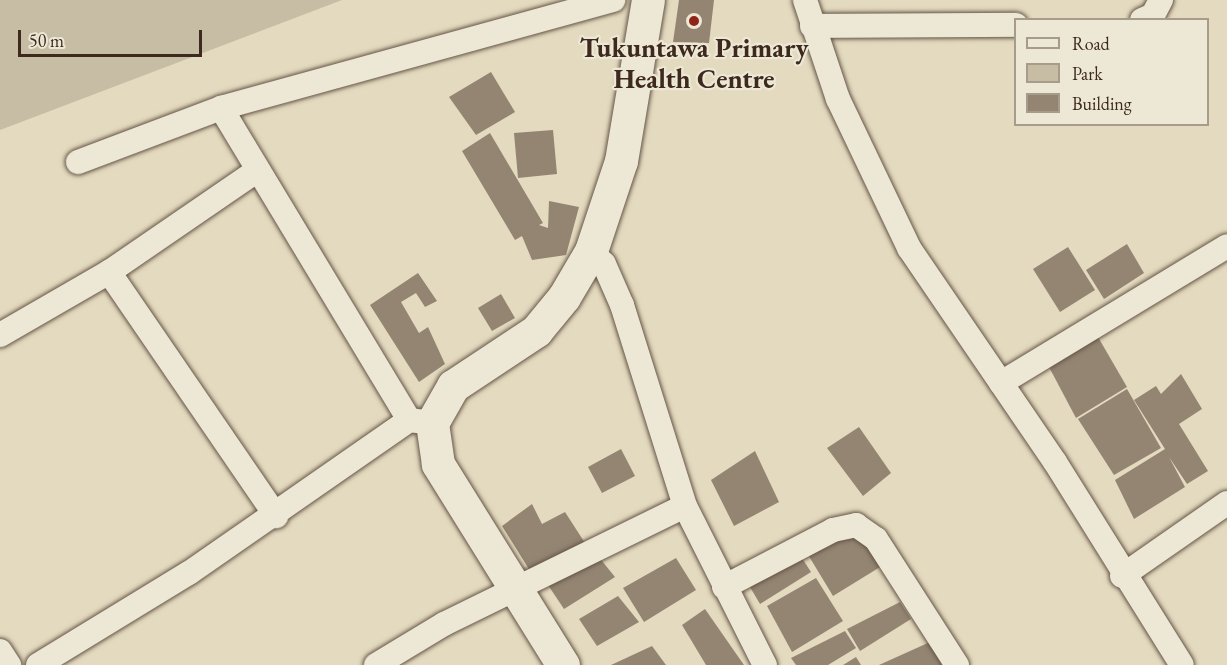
<!DOCTYPE html>
<style>
body{margin:0}
#map{position:relative;width:1227px;height:665px;overflow:hidden;background:#e3dabf;font-family:"EB Garamond",serif}
div>[style]{position:absolute}
.green>*{inset:0;background:#c7bca4}
.building>*{inset:0;background:#938572}
.roads{filter:drop-shadow(0 0 2px #665546) drop-shadow(0 0 2px #665546)}
.street>*{height:24px;margin:-12px;padding:0 12px;transform-origin:12px;border-radius:12px;background:#ede7d5}
.secondary>*{height:33px;margin:-16.5px;padding:0 16.5px;transform-origin:16.5px;border-radius:16.5px;background:#ede7d5}
.dots>*{width:16px;height:16px;translate:-50% -50%;box-sizing:border-box;border:3px solid #ede7d5;border-radius:50%}
span{translate:-50% -50%;white-space:nowrap;text-align:center;line-height:1.15;-webkit-text-stroke:4.5px #ede7d5;paint-order:stroke}
.poi-label{font-size:27px;color:#3d291e;font-weight:700}
.legend{position:absolute;left:1014px;top:18px;width:195px;height:108px;box-sizing:border-box;background:#ede7d5;border:2px solid #a79b8c;margin:0;padding:8px 10px;list-style:none;font-size:18px;color:#3d291e}
.legend li{display:flex;align-items:center;gap:12px;height:30px}
.legend b{width:30px;border:2px solid #a79b8c}
.scale{position:absolute;left:18px;top:30px;width:184px;height:27px;box-sizing:border-box;border:3px solid #3d291e;border-top:0;padding-left:8px;font-size:18px;line-height:21px;white-space:nowrap;color:#3d291e;-webkit-text-stroke:4px #ede7d5;paint-order:stroke}
</style>
<div id="map">
<div class="green">
<div style="clip-path:polygon(0 0,342px 0,0 130px)"></div>
</div>
<div class="building">
<div style="clip-path:polygon(679px 0,714px 0,709px 43px,673px 42px)"></div>
<div style="clip-path:polygon(491px 72px,515px 112px,476px 135px,449px 97px)"></div>
<div style="clip-path:polygon(553px 130px,557px 174px,518px 178px,514px 133px)"></div>
<div style="clip-path:polygon(490px 133px,543px 223px,539px 225px,548px 228px,549px 201px,579px 207px,566px 255px,532px 260px,522px 236px,515px 240px,462px 151px)"></div>
<div style="clip-path:polygon(1127px 244px,1144px 273px,1104px 299px,1086px 270px)"></div>
<div style="clip-path:polygon(1068px 247px,1095px 290px,1060px 312px,1033px 269px)"></div>
<div style="clip-path:polygon(418px 273px,437px 301px,425px 307px,416px 293px,401px 302px,419px 333px,428px 327px,445px 364px,419px 382px,370px 305px)"></div>
<div style="clip-path:polygon(501px 294px,515px 318px,492px 331px,478px 308px)"></div>
<div style="clip-path:polygon(1098px 337px,1127px 387px,1076px 418px,1049px 367px)"></div>
<div style="clip-path:polygon(1181px 374px,1202px 409px,1179px 424px,1208px 471px,1187px 484px,1169px 457px,1185px 487px,1134px 519px,1115px 480px,1165px 449px,1134px 400px,1156px 386px,1161px 394px)"></div>
<div style="clip-path:polygon(1127px 389px,1161px 448px,1114px 475px,1078px 419px)"></div>
<div style="clip-path:polygon(859px 427px,891px 473px,863px 496px,827px 448px)"></div>
<div style="clip-path:polygon(621px 449px,635px 476px,602px 493px,588px 467px)"></div>
<div style="clip-path:polygon(755px 451px,779px 502px,734px 526px,711px 480px)"></div>
<div style="clip-path:polygon(532px 504px,542px 524px,565px 512px,585px 543px,532px 574px,502px 526px)"></div>
<div style="clip-path:polygon(856px 528px,885px 564px,833px 596px,807px 553px)"></div>
<div style="clip-path:polygon(800px 555px,811px 572px,760px 604px,747px 582px)"></div>
<div style="clip-path:polygon(598px 556px,615px 577px,564px 609px,546px 582px)"></div>
<div style="clip-path:polygon(676px 558px,696px 590px,644px 622px,623px 588px)"></div>
<div style="clip-path:polygon(816px 578px,843px 621px,792px 652px,767px 606px)"></div>
<div style="clip-path:polygon(618px 596px,639px 622px,597px 646px,579px 619px)"></div>
<div style="clip-path:polygon(900px 602px,911px 619px,860px 651px,847px 629px)"></div>
<div style="clip-path:polygon(705px 609px,744px 665px,706px 665px,682px 625px)"></div>
<div style="clip-path:polygon(845px 631px,856px 648px,828px 665px,796px 665px,791px 658px)"></div>
<div style="clip-path:polygon(930px 642px,946px 665px,879px 665px)"></div>
<div style="clip-path:polygon(652px 646px,666px 665px,611px 665px)"></div>
<div style="clip-path:polygon(856px 657px,861px 665px,843px 665px)"></div>
</div>
<div class="roads">
<div class="street">
<div style="left:805px;top:0;width:104px;rotate:71.6deg"></div>
<div style="left:838px;top:99px;width:165px;rotate:64.5deg"></div>
<div style="left:909px;top:248px;width:259px;rotate:55.7deg"></div>
<div style="left:1055px;top:462px;width:239px;rotate:58deg"></div>
<div style="left:1142px;top:20px;width:12px;rotate:-24deg"></div>
<div style="left:1153px;top:15px;width:17px;rotate:-62deg"></div>
<div style="left:812px;top:26px;width:204px;rotate:-0.3deg"></div>
<div style="left:221px;top:108px;width:364px;rotate:58.9deg"></div>
<div style="left:78px;top:162px;width:153px;rotate:-20.7deg"></div>
<div style="left:221px;top:108px;width:407px;rotate:-15.4deg"></div>
<div style="left:591px;top:251px;width:18px;rotate:45deg"></div>
<div style="left:604px;top:264px;width:45px;rotate:66.3deg"></div>
<div style="left:622px;top:305px;width:211px;rotate:72.6deg"></div>
<div style="left:685px;top:506px;width:178px;rotate:63.3deg"></div>
<div style="left:109px;top:272px;width:296px;rotate:55.6deg"></div>
<div style="left:0;top:335px;width:126px;rotate:-30deg"></div>
<div style="left:109px;top:272px;width:177px;rotate:-34.4deg"></div>
<div style="left:1001px;top:383px;width:264px;rotate:-31.2deg"></div>
<div style="left:1122px;top:576px;width:128px;rotate:-34.8deg"></div>
<div style="left:724px;top:587px;width:123px;rotate:-27.6deg"></div>
<div style="left:833px;top:530px;width:24px;rotate:-12deg"></div>
<div style="left:856px;top:525px;width:24px;rotate:35deg"></div>
<div style="left:876px;top:539px;width:150px;rotate:57.3deg"></div>
<div style="left:0;top:651px;width:17px;rotate:57deg"></div>
<div style="left:38px;top:665px;width:177px;rotate:-31.4deg"></div>
<div style="left:189px;top:573px;width:268px;rotate:-34.8deg"></div>
<div style="left:409px;top:420px;width:23px;rotate:7deg"></div>
<div style="left:376px;top:665px;width:79px;rotate:-31.1deg"></div>
<div style="left:444px;top:624px;width:268px;rotate:-26.1deg"></div>
</div>
<div class="secondary">
<div style="left:563px;top:665px;width:237px;rotate:-121.9deg"></div>
<div style="left:438px;top:464px;width:41px;rotate:-98.3deg"></div>
<div style="left:432px;top:423px;width:43px;rotate:-60.4deg"></div>
<div style="left:453px;top:386px;width:100px;rotate:-33.5deg"></div>
<div style="left:536px;top:331px;width:44px;rotate:-50.5deg"></div>
<div style="left:564px;top:297px;width:53px;rotate:-59.6deg"></div>
<div style="left:591px;top:251px;width:95px;rotate:-71.6deg"></div>
<div style="left:621px;top:161px;width:163px;rotate:-80.5deg"></div>
</div>
</div>
<div class="dots">
<div style="left:694px;top:21px;background:#8f2418"></div>
</div>
<div class="poi-label">
<span style="left:694px;top:63px">Tukuntawa Primary<br>Health Centre</span>
</div>
<ul class="legend">
<li><b style="height:8px;background:#ede7d5"></b>Road</li>
<li><b style="height:16px;background:#c7bca4"></b>Park</li>
<li><b style="height:16px;background:#938572"></b>Building</li>
</ul>
<div class="scale">50 m</div>
</div>
